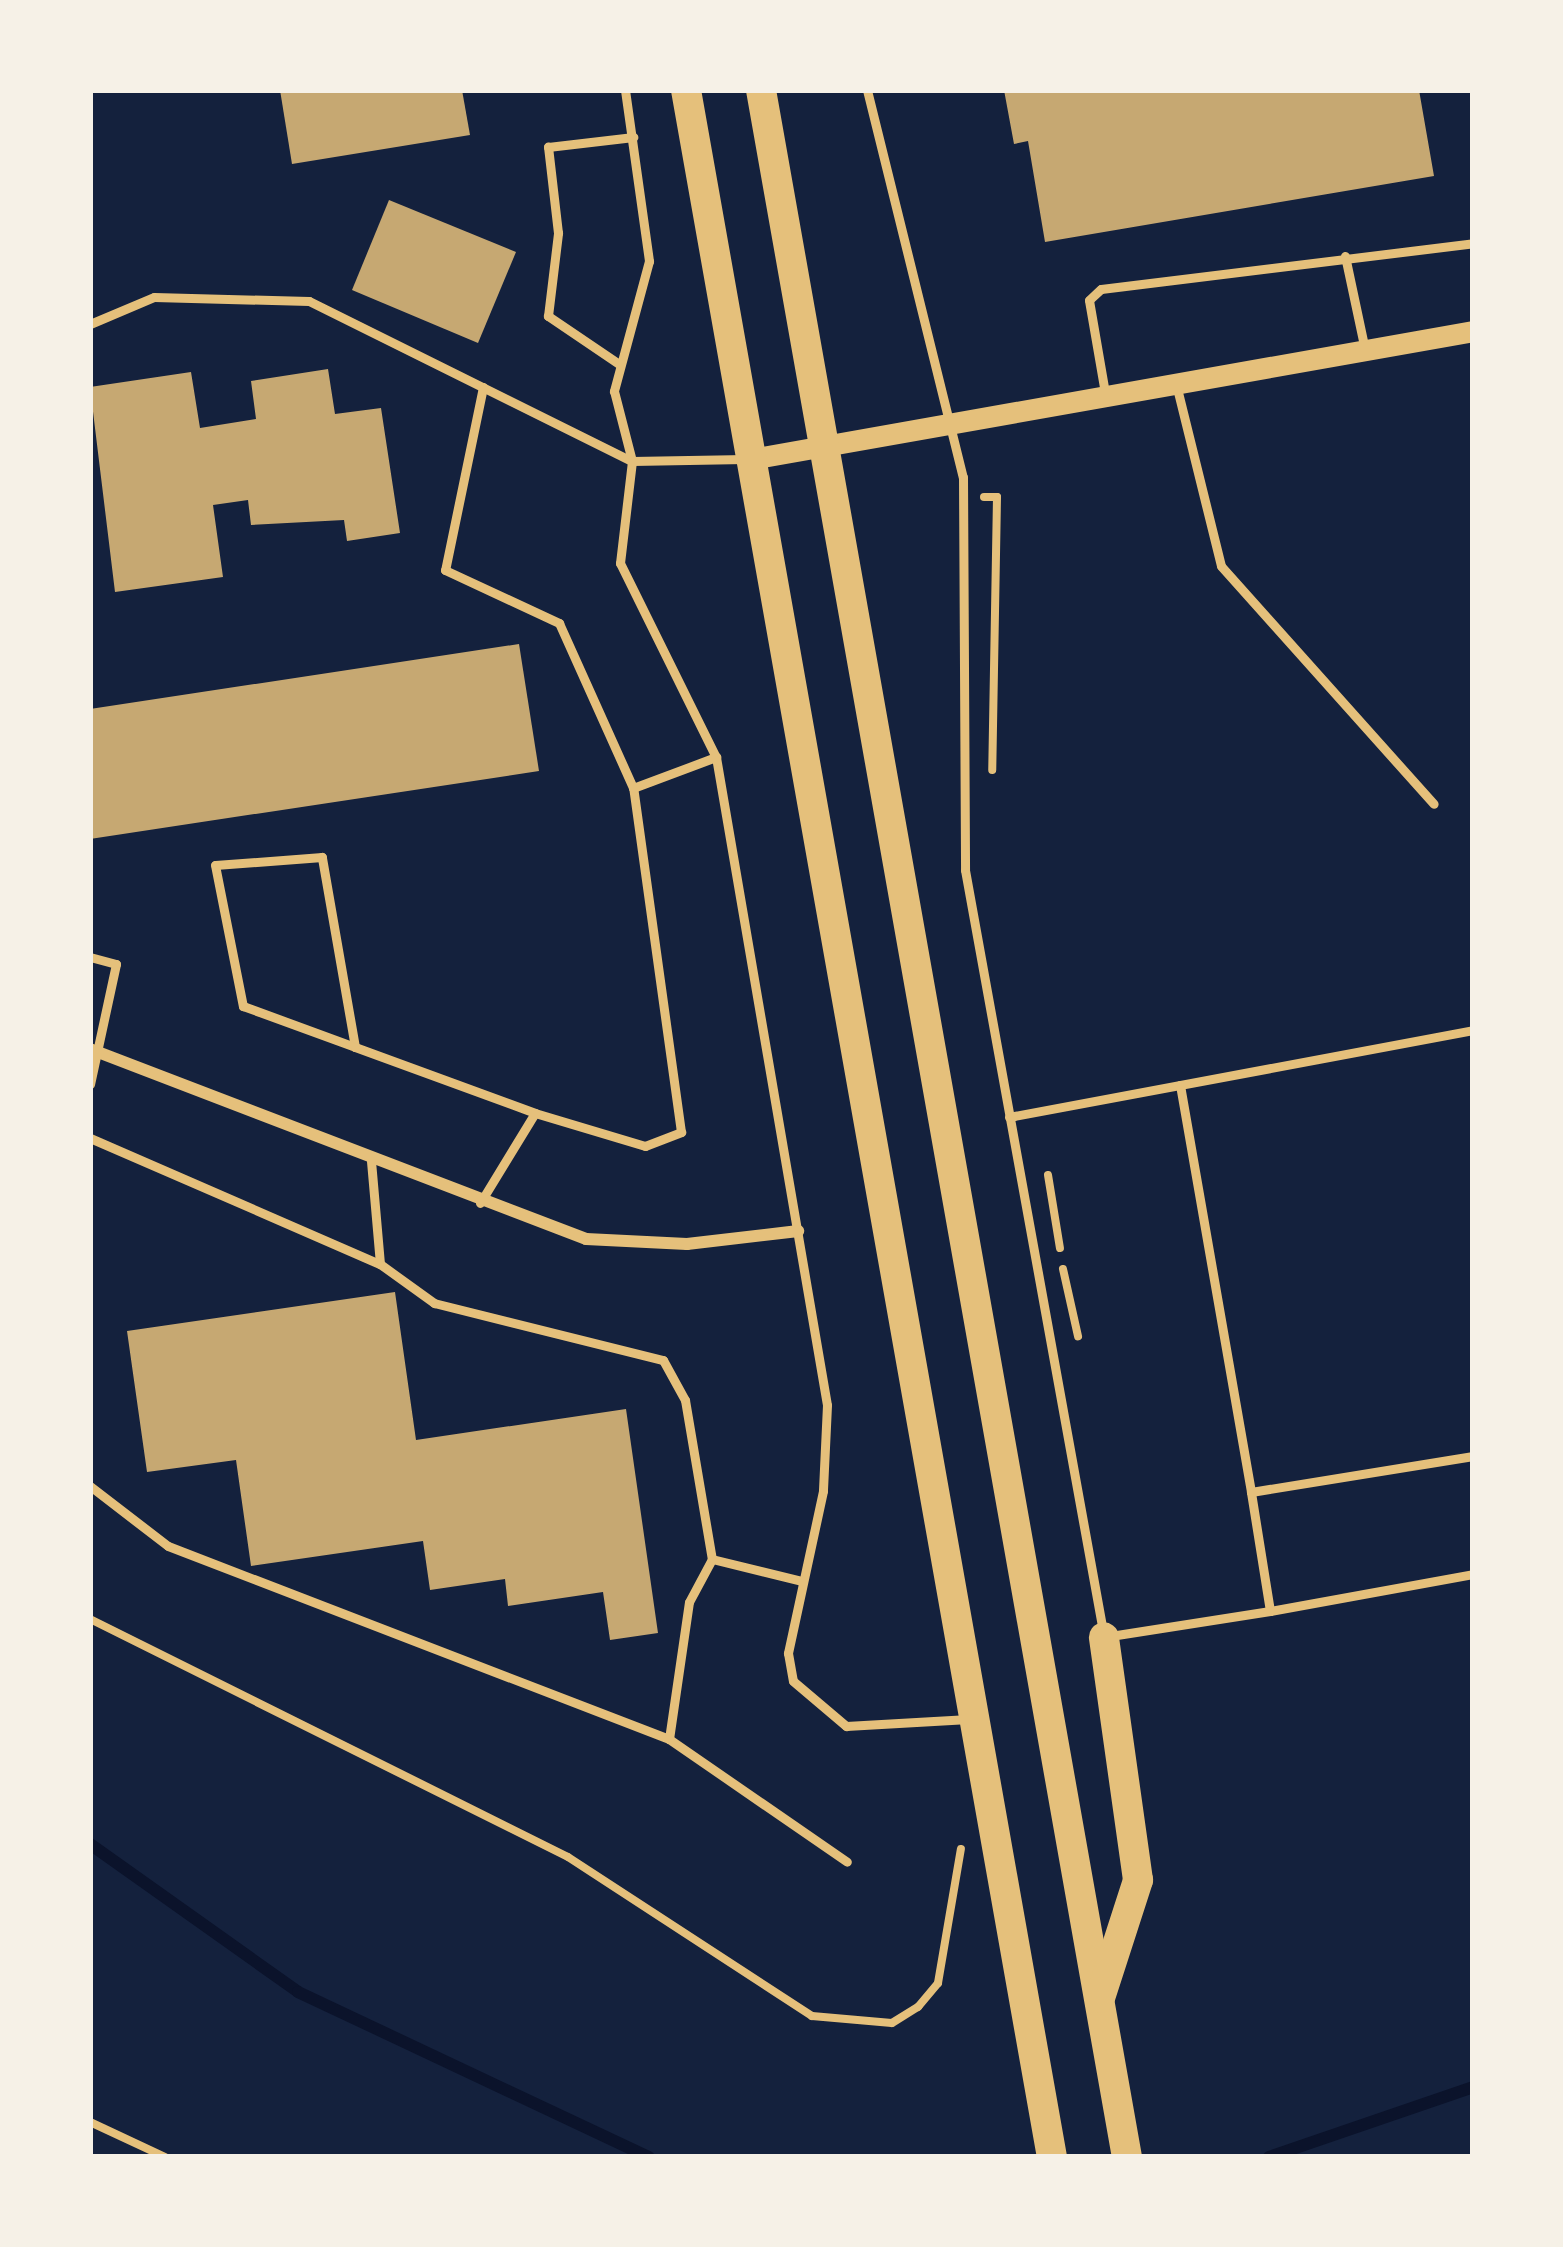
<!DOCTYPE html>
<style>
body{margin:0}
#map{position:relative;width:1563px;height:2247px;overflow:hidden;background:#14213d;font-family:Roboto,sans-serif}
div>[style]{position:absolute}
.stream>*{height:12px;margin:-6px;padding:0 6px;transform-origin:6px;border-radius:6px;background:#0b132b}
.building>*{inset:0;background:#c6a872}
.path>*{height:8px;margin:-4px;padding:0 4px;transform-origin:4px;border-radius:4px;background:#e5c07b}
.service>*{height:9px;margin:-4.5px;padding:0 4.5px;transform-origin:4.5px;border-radius:4.5px;background:#e5c07b}
.minor>*{height:12px;margin:-6px;padding:0 6px;transform-origin:6px;border-radius:6px;background:#e5c07b}
.tertiary>*{height:21px;margin:-10.5px;padding:0 10.5px;transform-origin:10.5px;border-radius:10.5px;background:#e5c07b}
.primary>*{height:30px;margin:-15px;padding:0 15px;transform-origin:15px;border-radius:15px;background:#e5c07b}
span{translate:-50% -50%;white-space:nowrap;text-align:center;line-height:1.15;-webkit-text-stroke:12px #f6f1e7;paint-order:stroke}
.frame{position:absolute;inset:0;border:93px solid #f6f1e7;pointer-events:none}
</style>
<div id="map">
<div class="stream">
<div style="left:90px;top:1844px;width:255px;rotate:35.4deg"></div>
<div style="left:298px;top:1992px;width:388px;rotate:25.2deg"></div>
<div style="left:1269px;top:2157px;width:216px;rotate:-18.9deg"></div>
</div>
<div class="building">
<div style="clip-path:polygon(280px 90px,462px 90px,470px 135px,292px 164px)"></div>
<div style="clip-path:polygon(1004px 90px,1419px 90px,1434px 176px,1045px 242px,1028px 141px,1014px 144px)"></div>
<div style="clip-path:polygon(389px 200px,516px 252px,478px 343px,352px 290px)"></div>
<div style="clip-path:polygon(328px 369px,335px 414px,381px 408px,400px 533px,347px 541px,344px 520px,251px 525px,248px 500px,213px 505px,223px 577px,115px 592px,90px 387px,191px 372px,200px 428px,256px 419px,251px 381px)"></div>
<div style="clip-path:polygon(519px 644px,539px 771px,90px 839px,90px 709px)"></div>
<div style="clip-path:polygon(395px 1292px,416px 1440px,626px 1409px,658px 1633px,610px 1640px,603px 1592px,508px 1606px,505px 1579px,430px 1590px,423px 1541px,251px 1566px,236px 1460px,147px 1472px,127px 1331px)"></div>
</div>
<div class="path">
<div style="left:984px;top:497px;width:13px"></div>
<div style="left:997px;top:497px;width:273px;rotate:91deg"></div>
<div style="left:1048px;top:1175px;width:74px;rotate:80.7deg"></div>
<div style="left:1063px;top:1269px;width:69px;rotate:77.4deg"></div>
<div style="left:90px;top:1619px;width:534px;rotate:26.47deg"></div>
<div style="left:568px;top:1857px;width:291px;rotate:33.1deg"></div>
<div style="left:812px;top:2016px;width:80px;rotate:5deg"></div>
<div style="left:892px;top:2023px;width:31px;rotate:-32deg"></div>
<div style="left:918px;top:2007px;width:31px;rotate:-50deg"></div>
<div style="left:938px;top:1983px;width:136px;rotate:-80.3deg"></div>
<div style="left:90px;top:2122px;width:83px;rotate:25deg"></div>
</div>
<div class="service">
<div style="left:625px;top:90px;width:173px;rotate:82deg"></div>
<div style="left:649px;top:261px;width:135px;rotate:105.1deg"></div>
<div style="left:614px;top:391px;width:72px;rotate:75.6deg"></div>
<div style="left:632px;top:461px;width:103px;rotate:96.7deg"></div>
<div style="left:620px;top:563px;width:216px;rotate:63.7deg"></div>
<div style="left:716px;top:757px;width:657px;rotate:80.28deg"></div>
<div style="left:827px;top:1405px;width:86px;rotate:92.7deg"></div>
<div style="left:823px;top:1491px;width:166px;rotate:102.2deg"></div>
<div style="left:788px;top:1653px;width:28px;rotate:80deg"></div>
<div style="left:793px;top:1681px;width:70px;rotate:40.3deg"></div>
<div style="left:846px;top:1726px;width:123px;rotate:-3.3deg"></div>
<div style="left:867px;top:90px;width:399px;rotate:76.1deg"></div>
<div style="left:963px;top:477px;width:393px;rotate:89.7deg"></div>
<div style="left:965px;top:870px;width:779px;rotate:79.73deg"></div>
<div style="left:1104px;top:1637px;width:168px;rotate:-8.9deg"></div>
<div style="left:1270px;top:1611px;width:121px;rotate:-99.1deg"></div>
<div style="left:1345px;top:256px;width:96px;rotate:78deg"></div>
<div style="left:90px;top:324px;width:69px;rotate:-22.9deg"></div>
<div style="left:154px;top:297px;width:155px;rotate:1.5deg"></div>
<div style="left:309px;top:301px;width:360px;rotate:26.4deg"></div>
<div style="left:632px;top:461px;width:113px;rotate:-1deg"></div>
<div style="left:619px;top:364px;width:86px;rotate:-145.9deg"></div>
<div style="left:548px;top:316px;width:84px;rotate:-83.1deg"></div>
<div style="left:558px;top:233px;width:87px;rotate:-96.6deg"></div>
<div style="left:548px;top:147px;width:86px;rotate:-6.7deg"></div>
<div style="left:1176px;top:384px;width:187px;rotate:76.1deg"></div>
<div style="left:1221px;top:566px;width:319px;rotate:48.2deg"></div>
<div style="left:483px;top:387px;width:187px;rotate:101.7deg"></div>
<div style="left:445px;top:570px;width:126px;rotate:24.9deg"></div>
<div style="left:559px;top:623px;width:181px;rotate:65.8deg"></div>
<div style="left:1105px;top:393px;width:94px;rotate:-99.8deg"></div>
<div style="left:1089px;top:300px;width:16px;rotate:-43deg"></div>
<div style="left:1101px;top:289px;width:375px;rotate:-7deg"></div>
<div style="left:90px;top:957px;width:27px;rotate:15deg"></div>
<div style="left:116px;top:964px;width:123px;rotate:102.2deg"></div>
<div style="left:355px;top:1047px;width:193px;rotate:-99.9deg"></div>
<div style="left:322px;top:857px;width:107px;rotate:175.7deg"></div>
<div style="left:215px;top:865px;width:144px;rotate:78.8deg"></div>
<div style="left:243px;top:1006px;width:119px;rotate:20.1deg"></div>
<div style="left:355px;top:1047px;width:192px;rotate:20.1deg"></div>
<div style="left:1180px;top:1085px;width:413px;rotate:80.1deg"></div>
<div style="left:1251px;top:1492px;width:225px;rotate:-9.2deg"></div>
<div style="left:1009px;top:1117px;width:472px;rotate:-10.6deg"></div>
<div style="left:90px;top:1138px;width:316px;rotate:23.5deg"></div>
<div style="left:371px;top:1161px;width:103px;rotate:85deg"></div>
<div style="left:380px;top:1264px;width:67px;rotate:35.8deg"></div>
<div style="left:434px;top:1303px;width:236px;rotate:14deg"></div>
<div style="left:663px;top:1360px;width:46px;rotate:61.2deg"></div>
<div style="left:685px;top:1400px;width:161px;rotate:80.4deg"></div>
<div style="left:712px;top:1559px;width:93px;rotate:13.7deg"></div>
<div style="left:480px;top:1203px;width:105px;rotate:-58.6deg"></div>
<div style="left:535px;top:1113px;width:115px;rotate:16.7deg"></div>
<div style="left:645px;top:1146px;width:39px;rotate:-21deg"></div>
<div style="left:681px;top:1132px;width:347px;rotate:-97.9deg"></div>
<div style="left:633px;top:788px;width:89px;rotate:-20.5deg"></div>
<div style="left:90px;top:1486px;width:98px;rotate:37.6deg"></div>
<div style="left:168px;top:1546px;width:537px;rotate:21.07deg"></div>
<div style="left:669px;top:1739px;width:138px;rotate:-81.7deg"></div>
<div style="left:689px;top:1602px;width:49px;rotate:-61.9deg"></div>
<div style="left:1270px;top:1611px;width:206px;rotate:-10.3deg"></div>
<div style="left:669px;top:1739px;width:216px;rotate:34.6deg"></div>
</div>
<div class="minor">
<div style="left:90px;top:1049px;width:531px;rotate:20.96deg"></div>
<div style="left:586px;top:1239px;width:101px;rotate:2.8deg"></div>
<div style="left:687px;top:1244px;width:112px;rotate:-6.7deg"></div>
</div>
<div class="tertiary">
<div style="left:751px;top:459px;width:733px;rotate:-10.05deg"></div>
</div>
<div class="primary">
<div style="left:686px;top:90px;width:2099px;rotate:79.96deg"></div>
<div style="left:761px;top:90px;width:2099px;rotate:79.96deg"></div>
<div style="left:1100px;top:1998px;width:124px;rotate:-72.1deg"></div>
<div style="left:1138px;top:1880px;width:245px;rotate:-98deg"></div>
</div>
<div class="frame"></div>
</div>
